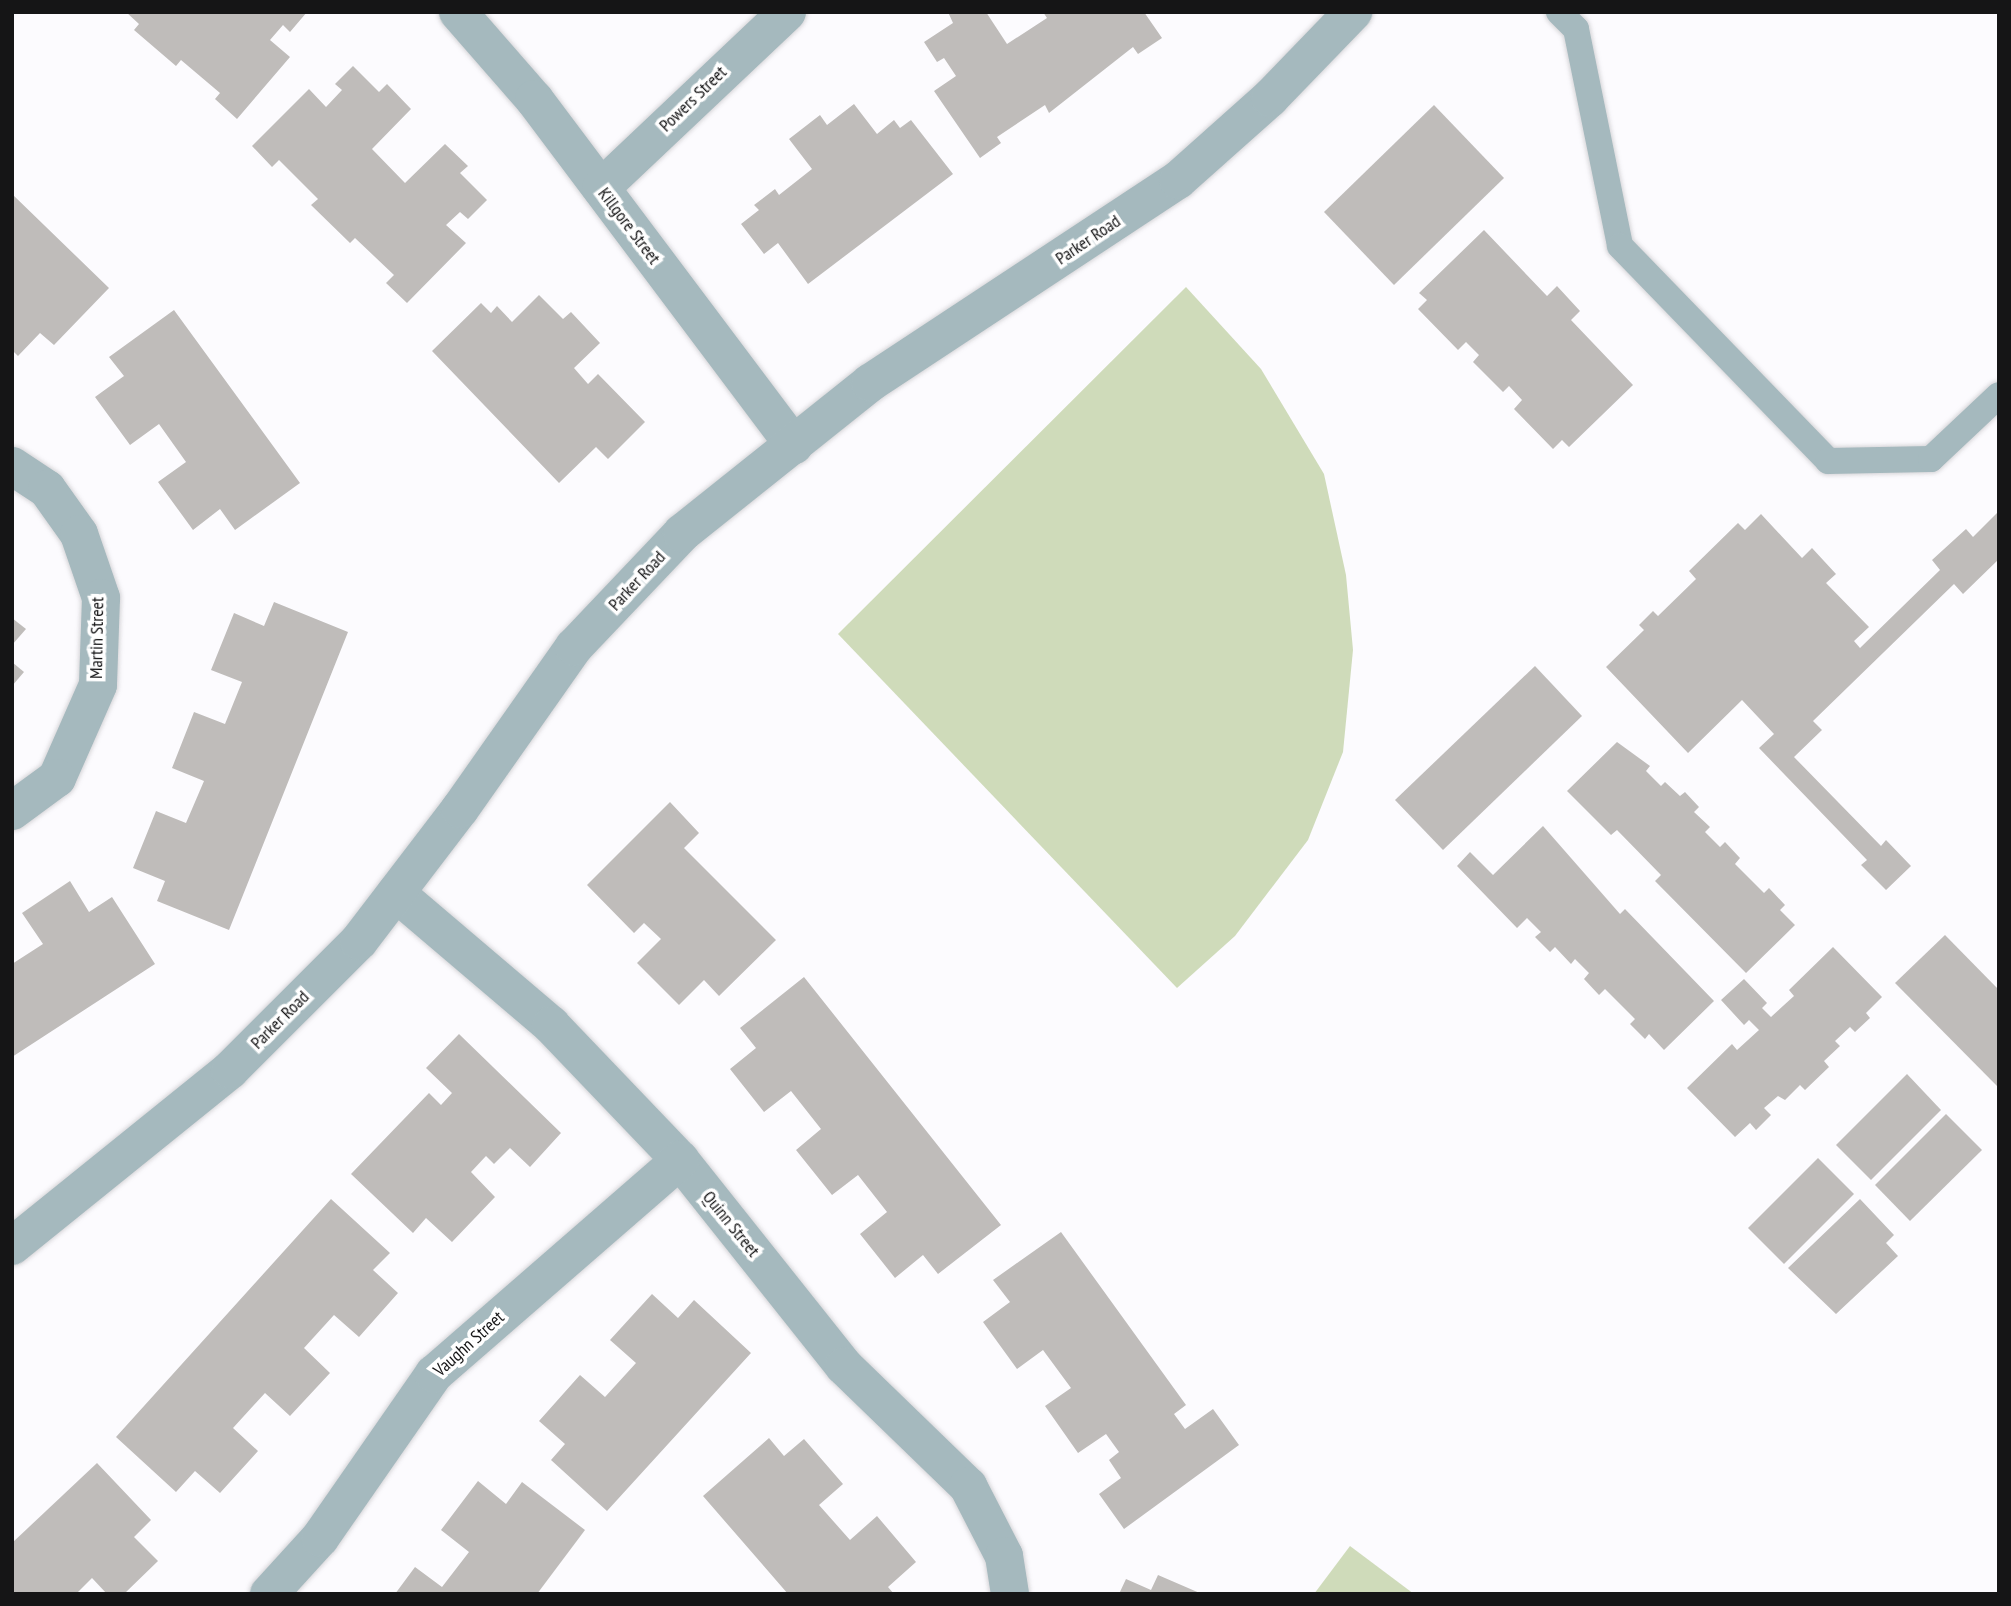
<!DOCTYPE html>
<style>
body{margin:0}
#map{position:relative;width:2011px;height:1606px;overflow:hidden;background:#fcfbfe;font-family:"PT Sans Narrow",sans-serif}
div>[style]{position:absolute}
.green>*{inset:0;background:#cfdbba}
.building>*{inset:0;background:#bfbcba}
.roads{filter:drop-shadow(0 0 2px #d7d6d9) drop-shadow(0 0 2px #d7d6d9)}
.lane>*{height:26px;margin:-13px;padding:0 13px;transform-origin:13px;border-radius:13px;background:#a5b9be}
.street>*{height:38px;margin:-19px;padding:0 19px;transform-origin:19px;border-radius:19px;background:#a5b9be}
span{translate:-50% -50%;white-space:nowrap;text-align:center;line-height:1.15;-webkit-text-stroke:7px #fff;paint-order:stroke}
.street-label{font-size:18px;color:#151516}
.frame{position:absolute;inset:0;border:14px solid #151516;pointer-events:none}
</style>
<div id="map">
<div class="green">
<div style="clip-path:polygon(1186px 287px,1261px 369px,1324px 474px,1346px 575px,1353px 650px,1343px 752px,1308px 840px,1235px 936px,1177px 988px,838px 634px)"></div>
<div style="clip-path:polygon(1350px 1546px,1414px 1594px,1314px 1594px)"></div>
</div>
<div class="building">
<div style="clip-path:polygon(126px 12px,307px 12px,290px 32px,283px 25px,270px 40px,290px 57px,237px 119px,215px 99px,220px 93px,181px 60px,176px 66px,134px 30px,139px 24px)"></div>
<div style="clip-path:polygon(948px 12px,986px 12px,1007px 44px,1047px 18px,1043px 12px,1144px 12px,1162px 38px,1138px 54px,1133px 47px,1049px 113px,1045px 105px,997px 137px,1001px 143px,980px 158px,934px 91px,956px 76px,944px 58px,937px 62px,924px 42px,953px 23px)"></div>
<div style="clip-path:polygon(353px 66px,379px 92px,387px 84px,411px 109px,372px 149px,405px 183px,445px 144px,468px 166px,460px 173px,487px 200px,468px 219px,460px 212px,446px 225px,466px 243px,407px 303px,386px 283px,394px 275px,355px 238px,350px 243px,311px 205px,318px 199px,279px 160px,272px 167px,252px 146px,309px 89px,326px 107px,342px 90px,335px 84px)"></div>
<div style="clip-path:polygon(854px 104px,877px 134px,894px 120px,900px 128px,911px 120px,953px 174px,808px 284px,778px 243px,764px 254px,741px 224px,759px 210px,754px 205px,775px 189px,779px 195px,812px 169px,789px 139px,820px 115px,827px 125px)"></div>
<div style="clip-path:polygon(1434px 105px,1504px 178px,1394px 285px,1324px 212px)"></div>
<div style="clip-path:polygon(12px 194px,109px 288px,54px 345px,40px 333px,18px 356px,12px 350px)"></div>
<div style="clip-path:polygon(1484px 230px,1547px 296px,1557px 286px,1580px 311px,1571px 320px,1633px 385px,1569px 447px,1562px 440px,1553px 449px,1514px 409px,1522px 400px,1509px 386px,1503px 392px,1473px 362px,1479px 355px,1466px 342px,1458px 350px,1418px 309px,1427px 300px,1419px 293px)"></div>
<div style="clip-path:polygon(539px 295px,563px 319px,571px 312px,600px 343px,574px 368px,588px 384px,598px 374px,645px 422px,608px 459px,596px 447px,559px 483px,432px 351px,481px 303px,491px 313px,497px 306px,512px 322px)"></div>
<div style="clip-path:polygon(174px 310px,300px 483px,235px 530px,220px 509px,193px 530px,158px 482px,186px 462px,159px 424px,130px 445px,95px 397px,124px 376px,109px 357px)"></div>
<div style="clip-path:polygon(1999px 511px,1999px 559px,1963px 594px,1954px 584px,1813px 721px,1822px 730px,1794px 757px,1881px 846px,1886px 840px,1911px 866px,1886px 890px,1861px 865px,1867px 860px,1759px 748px,1774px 734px,1742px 700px,1688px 753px,1606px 667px,1644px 630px,1639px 625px,1653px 611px,1658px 616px,1696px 579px,1689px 571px,1738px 523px,1745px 530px,1761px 514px,1802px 558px,1812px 548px,1836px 574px,1826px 583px,1869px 627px,1854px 641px,1860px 648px,1940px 570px,1932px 560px,1966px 529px,1973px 537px)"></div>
<div style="clip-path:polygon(274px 602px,348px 632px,229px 930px,157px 901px,165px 881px,133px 868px,156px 811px,186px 823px,204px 781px,172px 768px,194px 712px,225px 724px,242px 682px,211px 670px,234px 613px,264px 626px)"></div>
<div style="clip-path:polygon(12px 618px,26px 629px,12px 645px)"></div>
<div style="clip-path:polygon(12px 662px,24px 672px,12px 686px)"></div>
<div style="clip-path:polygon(1535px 666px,1582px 716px,1443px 850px,1395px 800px)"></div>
<div style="clip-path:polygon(1617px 742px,1650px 766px,1646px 771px,1661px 786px,1665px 782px,1680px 796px,1685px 792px,1699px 807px,1694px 812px,1710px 827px,1705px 832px,1720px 847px,1725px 842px,1740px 858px,1735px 864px,1764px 893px,1769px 888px,1785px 905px,1780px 910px,1795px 925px,1746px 973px,1655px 881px,1661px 875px,1617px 830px,1611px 835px,1567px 791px)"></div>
<div style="clip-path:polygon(670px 802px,699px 833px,684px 848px,776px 940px,719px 996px,704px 980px,679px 1005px,637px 963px,661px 939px,644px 923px,634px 933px,587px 885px)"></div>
<div style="clip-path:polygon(1543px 826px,1620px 914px,1625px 909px,1714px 1001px,1664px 1050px,1649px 1034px,1645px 1039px,1630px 1024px,1635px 1019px,1605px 989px,1599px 995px,1584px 979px,1589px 973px,1575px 959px,1571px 964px,1555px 947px,1550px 952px,1535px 937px,1541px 932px,1527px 918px,1517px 928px,1457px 866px,1470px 852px,1493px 875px)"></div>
<div style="clip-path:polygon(70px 881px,89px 912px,112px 897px,155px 964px,12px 1057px,12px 964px,43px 944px,22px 913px)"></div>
<div style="clip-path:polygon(1945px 935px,1999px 990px,1999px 1088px,1895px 983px)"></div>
<div style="clip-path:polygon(1833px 947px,1882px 997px,1866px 1013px,1870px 1018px,1855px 1032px,1850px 1027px,1835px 1041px,1840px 1046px,1824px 1061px,1829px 1067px,1805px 1090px,1800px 1085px,1785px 1100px,1778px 1096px,1764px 1108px,1771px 1115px,1756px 1130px,1750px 1123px,1735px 1137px,1687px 1088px,1732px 1044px,1737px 1050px,1759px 1030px,1749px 1020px,1744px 1025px,1721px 1000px,1744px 979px,1767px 1003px,1762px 1008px,1771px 1017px,1794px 996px,1789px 990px)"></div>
<div style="clip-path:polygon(804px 977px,1001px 1225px,938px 1274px,923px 1255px,895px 1278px,860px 1234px,887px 1212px,858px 1175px,832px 1195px,796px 1150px,821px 1129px,791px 1091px,764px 1112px,730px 1069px,756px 1048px,740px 1028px)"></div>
<div style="clip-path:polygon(459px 1034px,561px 1133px,530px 1167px,510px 1148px,494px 1164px,486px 1156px,471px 1172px,495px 1197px,452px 1242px,426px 1218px,413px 1233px,351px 1174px,429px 1093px,441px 1105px,452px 1093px,426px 1068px)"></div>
<div style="clip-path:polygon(1907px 1074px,1941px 1110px,1871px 1180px,1836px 1145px)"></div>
<div style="clip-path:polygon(1946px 1114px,1982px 1150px,1910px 1221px,1875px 1185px)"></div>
<div style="clip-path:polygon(1818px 1158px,1854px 1194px,1784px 1264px,1748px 1228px)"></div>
<div style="clip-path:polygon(331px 1199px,390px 1253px,373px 1270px,398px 1293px,359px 1337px,334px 1315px,304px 1348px,330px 1373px,290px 1416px,265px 1393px,233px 1428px,258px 1451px,220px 1493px,195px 1471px,176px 1492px,116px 1437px)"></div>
<div style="clip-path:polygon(1860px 1199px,1894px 1235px,1886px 1243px,1898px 1256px,1836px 1314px,1788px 1268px)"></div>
<div style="clip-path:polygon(1061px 1232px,1186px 1405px,1174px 1414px,1185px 1429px,1213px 1409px,1239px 1445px,1124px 1529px,1099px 1494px,1121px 1478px,1109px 1460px,1119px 1452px,1106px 1434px,1078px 1453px,1045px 1406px,1071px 1388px,1043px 1350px,1017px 1369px,983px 1322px,1010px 1302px,993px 1280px)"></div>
<div style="clip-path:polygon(652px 1294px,678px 1318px,694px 1300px,751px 1353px,607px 1511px,551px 1460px,565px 1444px,539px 1421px,580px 1375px,605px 1397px,636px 1363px,610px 1340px)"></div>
<div style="clip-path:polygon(769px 1438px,784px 1456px,804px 1439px,843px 1484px,819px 1505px,850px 1540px,877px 1516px,916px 1562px,888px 1587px,894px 1594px,788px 1594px,703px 1496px)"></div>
<div style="clip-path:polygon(97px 1463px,151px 1520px,134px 1537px,158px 1561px,124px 1594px,107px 1594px,92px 1578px,76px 1594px,12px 1594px,12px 1543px)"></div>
<div style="clip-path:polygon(478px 1481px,506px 1504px,522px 1482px,585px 1530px,537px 1594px,395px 1594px,415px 1567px,442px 1587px,469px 1552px,441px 1530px)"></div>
<div style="clip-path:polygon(1158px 1575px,1202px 1594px,1119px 1594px,1126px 1579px,1151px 1590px)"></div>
</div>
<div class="roads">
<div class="lane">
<div style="left:1559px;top:12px;width:24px;rotate:45deg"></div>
<div style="left:1576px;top:29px;width:221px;rotate:78.5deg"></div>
<div style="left:1620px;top:246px;width:299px;rotate:45.9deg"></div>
<div style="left:1828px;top:461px;width:103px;rotate:-1.1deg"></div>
<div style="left:1931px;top:459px;width:93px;rotate:-43.3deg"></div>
</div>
<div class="street">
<div style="left:458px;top:12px;width:116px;rotate:48.9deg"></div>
<div style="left:534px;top:99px;width:433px;rotate:53.1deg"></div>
<div style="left:601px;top:188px;width:256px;rotate:-43.4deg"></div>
<div style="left:12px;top:466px;width:42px;rotate:33.3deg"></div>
<div style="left:47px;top:489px;width:55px;rotate:54.6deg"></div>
<div style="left:79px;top:534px;width:68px;rotate:71deg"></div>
<div style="left:101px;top:598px;width:87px;rotate:92deg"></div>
<div style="left:98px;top:685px;width:102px;rotate:113.8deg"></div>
<div style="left:57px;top:778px;width:56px;rotate:143.7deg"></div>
<div style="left:396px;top:893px;width:204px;rotate:40.4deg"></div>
<div style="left:551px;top:1025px;width:187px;rotate:46.3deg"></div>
<div style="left:680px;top:1160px;width:263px;rotate:51.5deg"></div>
<div style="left:844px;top:1366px;width:173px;rotate:44.1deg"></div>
<div style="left:968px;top:1486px;width:79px;rotate:62.8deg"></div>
<div style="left:1004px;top:1556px;width:38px;rotate:81deg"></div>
<div style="left:12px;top:1246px;width:280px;rotate:-38.9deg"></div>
<div style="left:230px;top:1070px;width:182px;rotate:-45deg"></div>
<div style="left:359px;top:941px;width:166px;rotate:-52.6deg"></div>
<div style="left:460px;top:809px;width:198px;rotate:-54.9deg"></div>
<div style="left:574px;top:647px;width:157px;rotate:-46.5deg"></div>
<div style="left:682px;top:533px;width:241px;rotate:-38.6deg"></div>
<div style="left:870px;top:383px;width:369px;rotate:-33.4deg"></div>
<div style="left:1178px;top:180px;width:123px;rotate:-41.7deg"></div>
<div style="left:1270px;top:98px;width:120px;rotate:-46deg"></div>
<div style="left:269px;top:1594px;width:76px;rotate:-47.7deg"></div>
<div style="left:320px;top:1538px;width:200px;rotate:-55.2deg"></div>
<div style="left:434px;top:1374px;width:326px;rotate:-41deg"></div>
</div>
</div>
<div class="street-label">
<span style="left:693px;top:99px;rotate:-44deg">Powers Street</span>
<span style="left:629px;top:226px;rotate:53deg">Killgore Street</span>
<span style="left:1088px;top:240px;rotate:-34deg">Parker Road</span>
<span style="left:637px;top:581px;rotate:-47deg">Parker Road</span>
<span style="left:97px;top:638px;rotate:-89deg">Martin Street</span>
<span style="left:280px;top:1020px;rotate:-45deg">Parker Road</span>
<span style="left:731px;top:1224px;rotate:51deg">Quinn Street</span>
<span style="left:469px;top:1344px;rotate:-42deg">Vaughn Street</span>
</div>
<div class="frame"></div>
</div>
